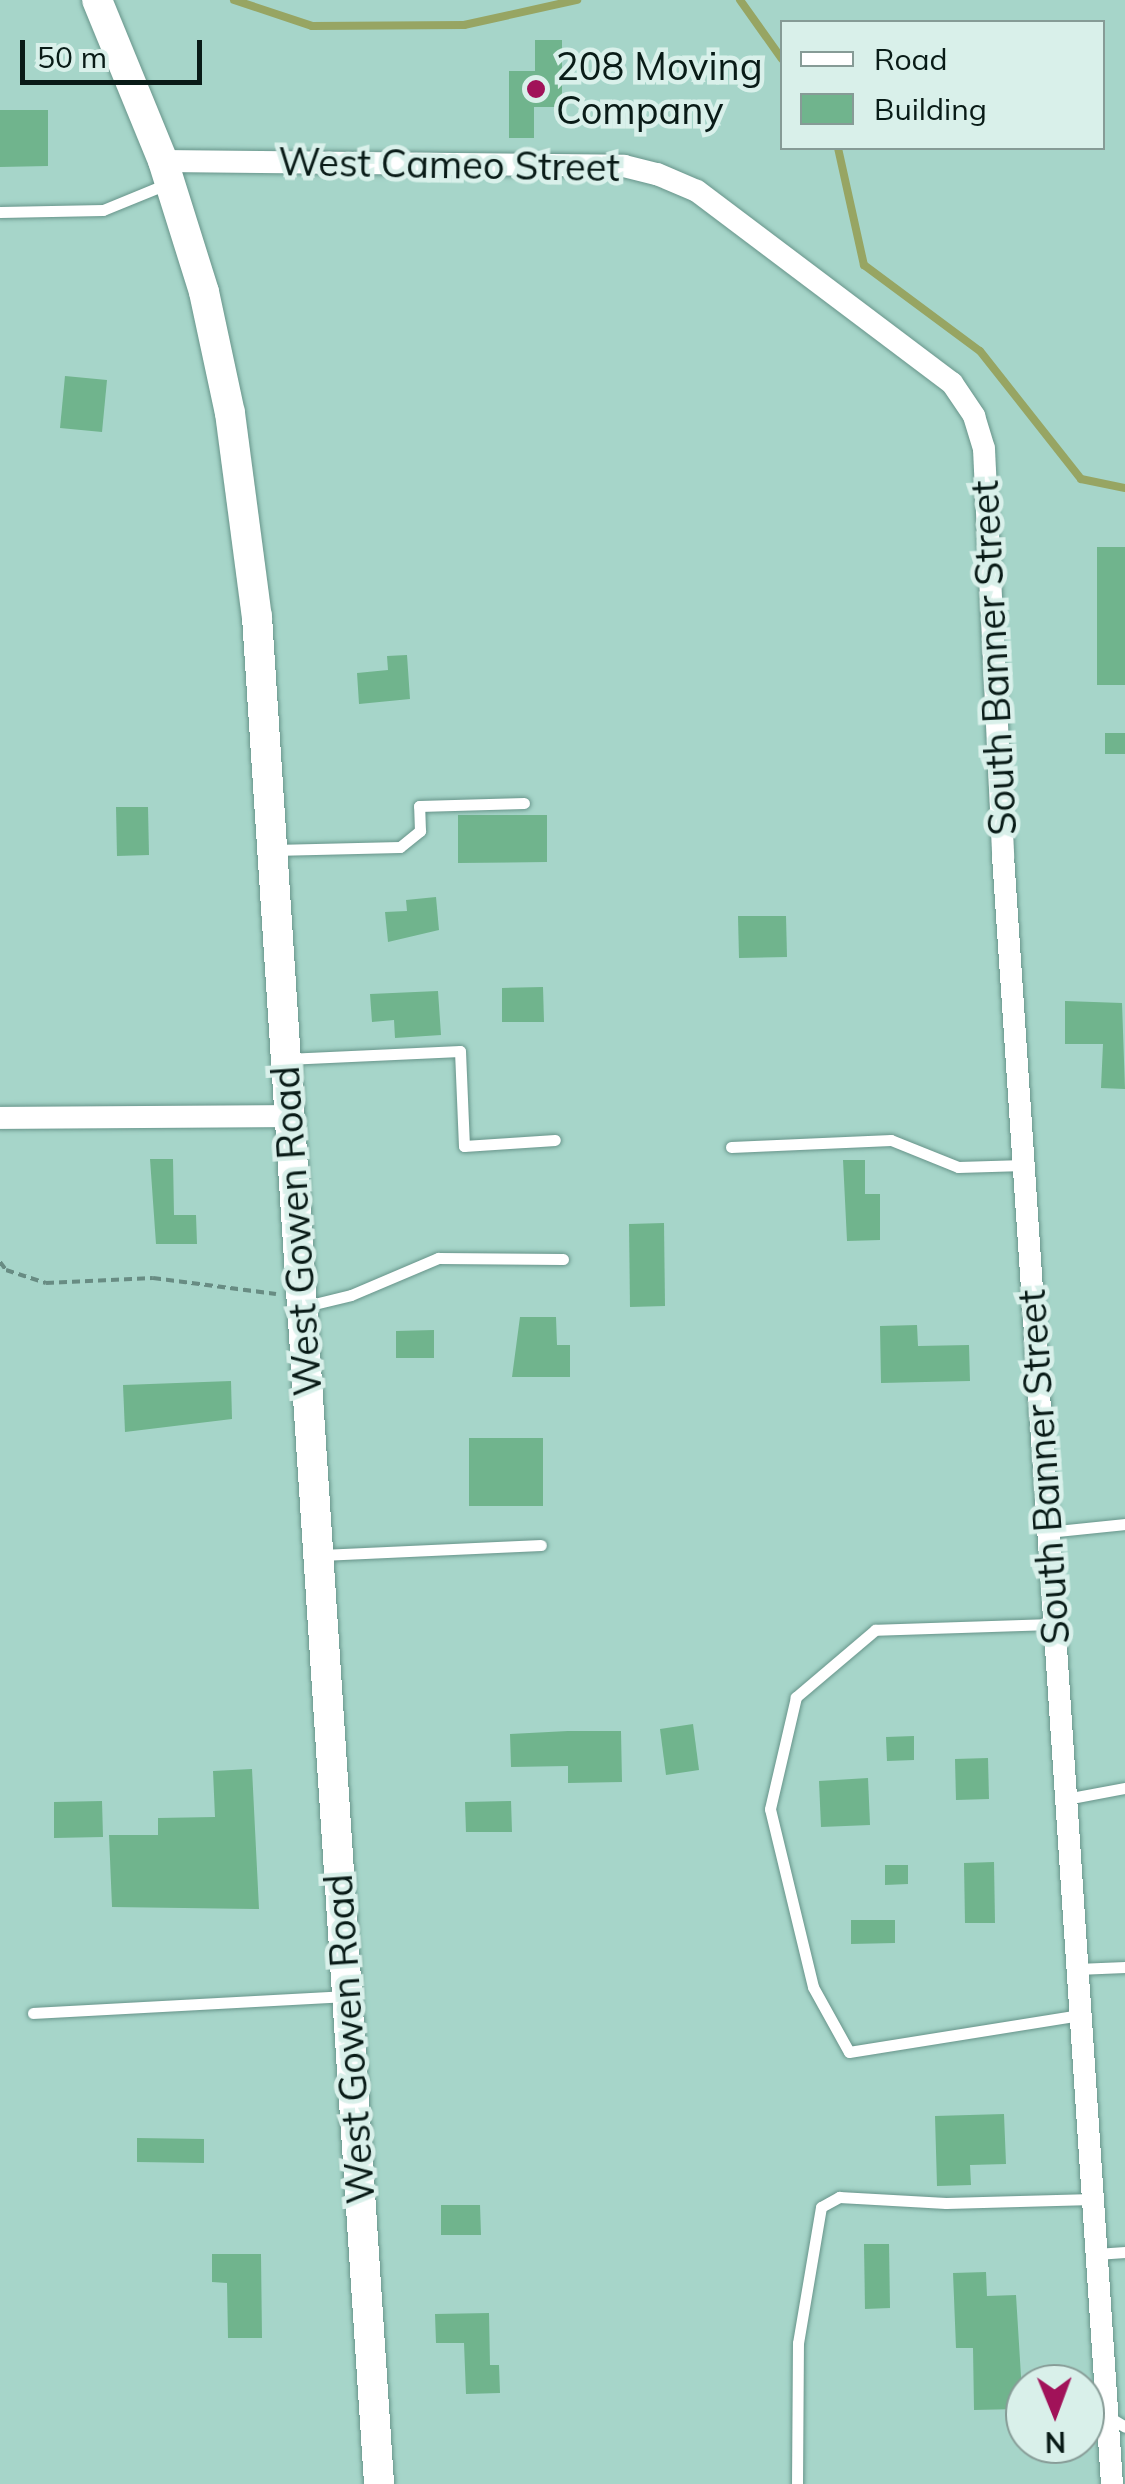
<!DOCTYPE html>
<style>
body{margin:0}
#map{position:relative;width:1125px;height:2484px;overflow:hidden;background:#a6d5c9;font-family:Mulish,sans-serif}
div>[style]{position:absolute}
.stream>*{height:8px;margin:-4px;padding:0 4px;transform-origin:4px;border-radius:4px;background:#97a563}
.building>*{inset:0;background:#70b48d}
.path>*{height:4px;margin-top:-2px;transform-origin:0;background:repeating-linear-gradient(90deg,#688c83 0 8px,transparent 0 13px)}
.roads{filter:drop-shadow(0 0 2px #67948a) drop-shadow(0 0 2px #67948a)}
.lane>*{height:11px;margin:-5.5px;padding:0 5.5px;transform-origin:5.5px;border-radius:5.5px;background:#fff}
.street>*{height:22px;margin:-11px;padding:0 11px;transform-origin:11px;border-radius:11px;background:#fff}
.secondary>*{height:30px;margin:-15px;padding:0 15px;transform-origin:15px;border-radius:15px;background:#fff}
.dots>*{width:28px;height:28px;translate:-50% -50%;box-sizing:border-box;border:5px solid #d9f0ea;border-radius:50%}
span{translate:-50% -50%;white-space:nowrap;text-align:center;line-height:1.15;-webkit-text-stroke:9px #d9f0ea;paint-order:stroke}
.poi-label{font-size:38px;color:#091b17}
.left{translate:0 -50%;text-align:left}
.street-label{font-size:38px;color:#091b17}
.legend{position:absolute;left:780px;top:20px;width:325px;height:130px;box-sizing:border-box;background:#d9f0ea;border:2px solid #869b96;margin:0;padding:12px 18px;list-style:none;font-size:30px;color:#091b17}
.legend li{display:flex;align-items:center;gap:20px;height:50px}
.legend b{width:50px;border:2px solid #869b96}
.north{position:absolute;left:1005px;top:2364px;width:100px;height:100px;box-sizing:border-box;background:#d9f0ea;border:2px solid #869b96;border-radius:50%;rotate:179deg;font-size:28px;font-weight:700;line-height:40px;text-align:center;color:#091b17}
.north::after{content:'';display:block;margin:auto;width:35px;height:45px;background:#a11259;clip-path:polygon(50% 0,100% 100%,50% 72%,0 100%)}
.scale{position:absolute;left:20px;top:40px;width:182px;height:45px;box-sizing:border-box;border:5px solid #091b17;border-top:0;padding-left:12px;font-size:30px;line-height:35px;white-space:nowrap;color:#091b17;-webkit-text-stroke:8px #d9f0ea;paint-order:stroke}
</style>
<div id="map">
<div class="stream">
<div style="left:234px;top:0;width:82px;rotate:18.4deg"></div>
<div style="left:312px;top:26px;width:152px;rotate:-0.4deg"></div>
<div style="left:464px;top:25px;width:116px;rotate:-12.5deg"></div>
<div style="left:740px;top:0;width:72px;rotate:54.6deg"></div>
<div style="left:838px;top:148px;width:120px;rotate:77.5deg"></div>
<div style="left:864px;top:265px;width:144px;rotate:36.6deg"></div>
<div style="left:980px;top:351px;width:163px;rotate:51.7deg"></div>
<div style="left:1081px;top:479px;width:45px;rotate:11.6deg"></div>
</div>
<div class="building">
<div style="clip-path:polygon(535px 40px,562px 40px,562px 107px,534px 107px,534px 138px,509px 138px,509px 71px,535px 71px)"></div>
<div style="clip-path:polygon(0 110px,48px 110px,48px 166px,0 167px)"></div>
<div style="clip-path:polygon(65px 376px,107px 380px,102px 432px,60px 428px)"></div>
<div style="clip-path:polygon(1097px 547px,1125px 547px,1125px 685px,1097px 685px)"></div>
<div style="clip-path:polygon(407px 655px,410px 699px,359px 704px,357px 673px,388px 670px,387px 656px)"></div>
<div style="clip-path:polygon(1105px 733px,1125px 733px,1125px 754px,1105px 754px)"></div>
<div style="clip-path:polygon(116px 807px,148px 807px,149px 855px,117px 856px)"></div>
<div style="clip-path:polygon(458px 815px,547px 815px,547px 862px,458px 863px)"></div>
<div style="clip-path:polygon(436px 897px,439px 930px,388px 942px,385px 912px,407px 911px,406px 900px)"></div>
<div style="clip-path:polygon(738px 916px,786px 916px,787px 957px,739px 958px)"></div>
<div style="clip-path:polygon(543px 987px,544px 1022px,502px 1022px,502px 988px)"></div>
<div style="clip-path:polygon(438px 991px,441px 1035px,395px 1038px,394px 1020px,372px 1022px,370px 994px)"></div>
<div style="clip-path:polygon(1065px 1001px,1122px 1003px,1125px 1089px,1101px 1088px,1103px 1044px,1065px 1044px)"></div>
<div style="clip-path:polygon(150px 1159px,173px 1159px,174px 1215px,196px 1215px,197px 1244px,156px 1244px)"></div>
<div style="clip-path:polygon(843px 1160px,865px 1160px,865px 1194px,880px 1194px,880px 1240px,847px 1241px)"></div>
<div style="clip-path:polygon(664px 1223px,665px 1306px,630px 1307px,629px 1224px)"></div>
<div style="clip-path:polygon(520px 1317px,556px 1317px,557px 1345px,570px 1345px,570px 1377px,512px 1377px)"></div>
<div style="clip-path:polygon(917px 1325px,918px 1346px,969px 1345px,970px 1381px,881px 1383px,880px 1326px)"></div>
<div style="clip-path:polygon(434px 1330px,434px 1358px,396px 1358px,396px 1331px)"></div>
<div style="clip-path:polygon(231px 1381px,232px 1419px,125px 1432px,123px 1385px)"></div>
<div style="clip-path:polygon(469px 1438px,543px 1438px,543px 1506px,469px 1506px)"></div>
<div style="clip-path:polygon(693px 1724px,699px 1770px,666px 1775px,660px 1729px)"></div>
<div style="clip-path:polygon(568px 1731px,621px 1731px,622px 1782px,568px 1783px,568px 1766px,511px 1767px,510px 1734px)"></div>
<div style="clip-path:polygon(914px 1736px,914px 1760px,887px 1761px,886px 1737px)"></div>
<div style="clip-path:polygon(988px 1758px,989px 1799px,956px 1800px,955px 1759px)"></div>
<div style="clip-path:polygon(252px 1769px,259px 1909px,112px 1907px,109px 1835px,158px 1835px,158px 1818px,215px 1817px,213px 1771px)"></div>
<div style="clip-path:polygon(868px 1778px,870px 1825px,821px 1827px,819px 1781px)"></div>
<div style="clip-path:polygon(102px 1801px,103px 1837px,54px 1838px,54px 1802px)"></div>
<div style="clip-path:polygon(511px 1801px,512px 1832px,466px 1832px,465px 1802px)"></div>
<div style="clip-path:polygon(994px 1862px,995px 1923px,965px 1923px,964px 1863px)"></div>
<div style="clip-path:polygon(885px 1865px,908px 1865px,908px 1884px,885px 1885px)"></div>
<div style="clip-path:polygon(851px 1920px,895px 1920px,895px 1943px,851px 1944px)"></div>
<div style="clip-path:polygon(1004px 2114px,1006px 2164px,970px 2165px,971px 2185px,937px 2186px,935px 2116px)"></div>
<div style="clip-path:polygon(137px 2138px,204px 2139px,204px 2163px,137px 2162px)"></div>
<div style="clip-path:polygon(441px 2205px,480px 2205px,481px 2235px,441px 2235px)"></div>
<div style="clip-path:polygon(864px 2244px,889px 2244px,890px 2308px,865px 2309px)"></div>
<div style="clip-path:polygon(212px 2254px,261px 2254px,262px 2338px,228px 2338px,227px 2283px,212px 2282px)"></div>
<div style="clip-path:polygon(986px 2272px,987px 2296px,1016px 2295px,1023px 2409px,974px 2410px,973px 2348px,956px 2348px,953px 2273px)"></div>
<div style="clip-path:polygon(489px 2313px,490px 2365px,499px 2365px,500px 2393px,466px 2394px,464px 2343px,436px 2343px,435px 2314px)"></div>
</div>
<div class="path">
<div style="left:0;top:1262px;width:10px;rotate:53deg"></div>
<div style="left:6px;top:1270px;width:42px;rotate:18deg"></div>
<div style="left:46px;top:1283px;width:107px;rotate:-2.7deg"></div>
<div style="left:153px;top:1278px;width:124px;rotate:7.4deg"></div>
</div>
<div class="roads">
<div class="lane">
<div style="left:0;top:212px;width:103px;rotate:-1.1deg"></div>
<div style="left:103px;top:210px;width:71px;rotate:-22.2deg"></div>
<div style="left:273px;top:850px;width:127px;rotate:-1.4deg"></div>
<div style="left:400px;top:847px;width:26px;rotate:-39deg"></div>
<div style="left:420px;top:831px;width:25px;rotate:-92deg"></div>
<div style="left:419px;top:806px;width:105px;rotate:-1.6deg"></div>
<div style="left:286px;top:1059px;width:174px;rotate:-2.6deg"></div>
<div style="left:460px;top:1051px;width:95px;rotate:87.6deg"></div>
<div style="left:464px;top:1146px;width:91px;rotate:-3.8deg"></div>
<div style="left:731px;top:1147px;width:160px;rotate:-2.5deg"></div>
<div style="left:891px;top:1140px;width:72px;rotate:21.9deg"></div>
<div style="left:958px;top:1167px;width:66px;rotate:-1.7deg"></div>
<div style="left:306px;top:1306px;width:46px;rotate:-13.7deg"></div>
<div style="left:351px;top:1295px;width:95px;rotate:-23deg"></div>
<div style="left:438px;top:1258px;width:125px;rotate:0.5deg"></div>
<div style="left:1048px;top:1532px;width:77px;rotate:-5.9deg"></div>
<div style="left:321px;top:1555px;width:220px;rotate:-2.6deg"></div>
<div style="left:1054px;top:1624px;width:179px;rotate:178.1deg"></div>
<div style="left:875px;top:1630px;width:104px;rotate:139.7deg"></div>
<div style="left:796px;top:1697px;width:115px;rotate:103.1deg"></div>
<div style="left:770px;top:1809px;width:183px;rotate:76.4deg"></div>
<div style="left:813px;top:1987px;width:74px;rotate:61deg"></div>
<div style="left:849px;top:2052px;width:234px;rotate:-9.1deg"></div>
<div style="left:1066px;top:1799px;width:60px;rotate:-10.6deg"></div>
<div style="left:1077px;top:1969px;width:48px;rotate:-2.4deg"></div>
<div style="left:33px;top:2013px;width:314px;rotate:-3.1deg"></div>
<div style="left:1096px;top:2254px;width:29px;rotate:-4deg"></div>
<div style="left:1107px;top:2416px;width:21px;rotate:31deg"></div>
<div style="left:797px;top:2484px;width:141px;rotate:-89.6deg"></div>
<div style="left:798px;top:2343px;width:138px;rotate:-80.4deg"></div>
<div style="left:821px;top:2207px;width:21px;rotate:-29deg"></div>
<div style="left:839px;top:2197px;width:107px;rotate:3.2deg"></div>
<div style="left:946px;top:2203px;width:147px;rotate:-1.6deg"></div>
</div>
<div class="street">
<div style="left:163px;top:161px;width:461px;rotate:0.6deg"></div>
<div style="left:624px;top:166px;width:34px;rotate:14deg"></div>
<div style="left:657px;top:174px;width:43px;rotate:23deg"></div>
<div style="left:697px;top:191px;width:319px;rotate:37deg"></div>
<div style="left:952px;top:383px;width:40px;rotate:56deg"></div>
<div style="left:974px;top:416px;width:34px;rotate:73deg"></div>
<div style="left:984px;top:449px;width:407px;rotate:87.3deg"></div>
<div style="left:1003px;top:856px;width:1632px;rotate:86.17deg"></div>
<div style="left:0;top:1118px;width:289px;rotate:-0.4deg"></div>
</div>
<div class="secondary">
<div style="left:97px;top:0;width:174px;rotate:67.7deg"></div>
<div style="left:163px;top:161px;width:137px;rotate:72.6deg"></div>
<div style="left:204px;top:292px;width:124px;rotate:77.9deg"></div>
<div style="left:230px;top:413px;width:206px;rotate:82.5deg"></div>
<div style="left:257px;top:617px;width:1871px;rotate:86.26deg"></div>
</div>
</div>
<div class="dots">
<div style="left:536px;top:89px;background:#a11259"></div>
</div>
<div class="poi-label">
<span class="left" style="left:556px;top:89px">208 Moving<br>Company</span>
</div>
<div class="street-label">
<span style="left:449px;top:165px;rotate:1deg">West Cameo Street</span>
<span style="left:994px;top:658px;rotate:-93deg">South Banner Street</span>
<span style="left:297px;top:1231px;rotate:-94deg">West Gowen Road</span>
<span style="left:1044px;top:1467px;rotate:-94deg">South Banner Street</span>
<span style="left:350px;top:2039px;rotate:-94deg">West Gowen Road</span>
</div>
<ul class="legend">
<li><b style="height:12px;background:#fff"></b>Road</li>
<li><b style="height:28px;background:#70b48d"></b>Building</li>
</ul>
<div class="north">N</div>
<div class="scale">50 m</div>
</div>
